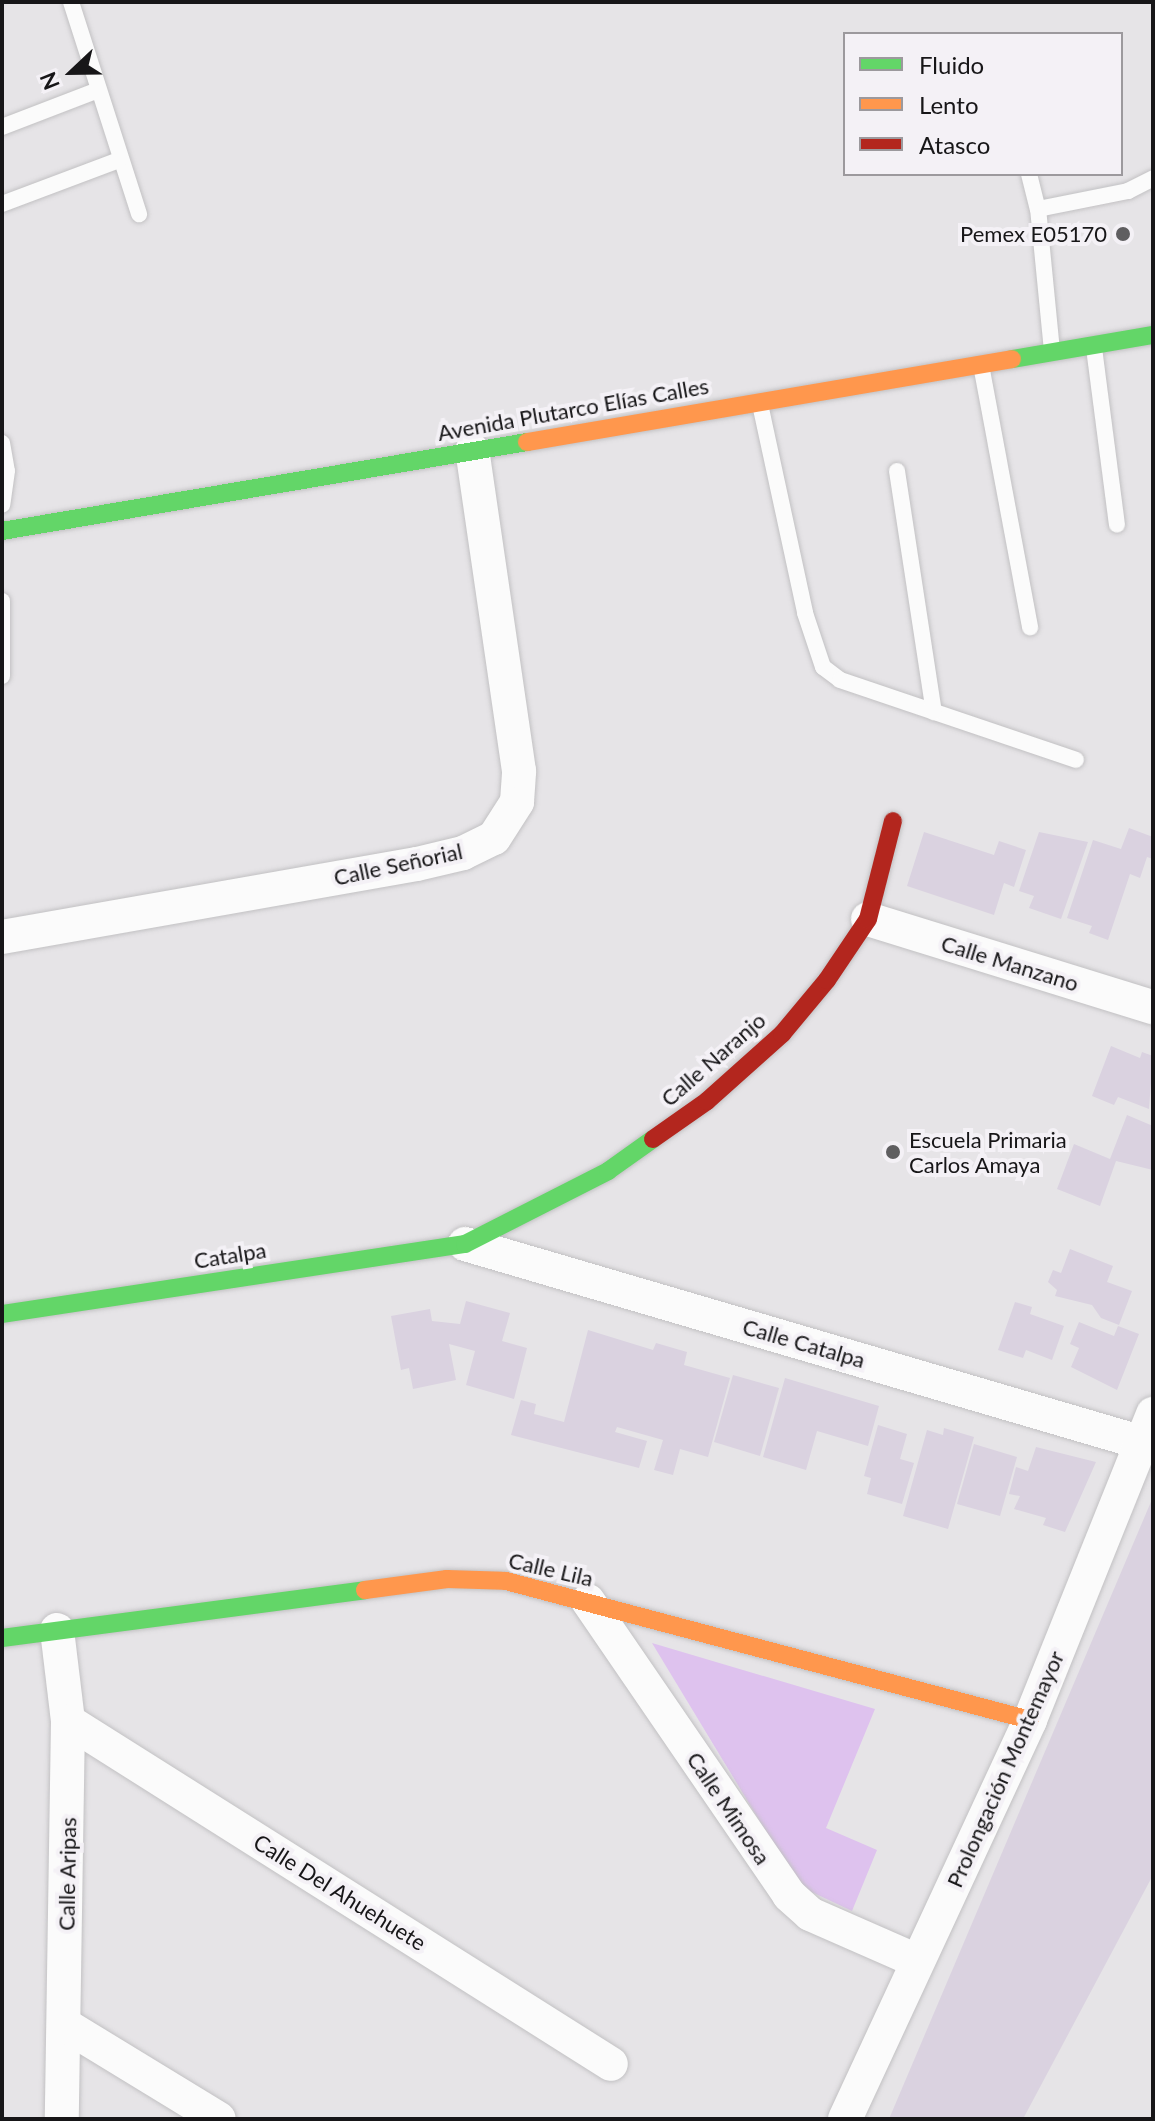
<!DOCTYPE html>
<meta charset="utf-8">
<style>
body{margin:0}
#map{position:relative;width:1155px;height:2121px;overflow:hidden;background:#e6e4e7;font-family:Lato,sans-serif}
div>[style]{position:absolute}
.green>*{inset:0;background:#dec2ee}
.building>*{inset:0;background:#dad2e0}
.roads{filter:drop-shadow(0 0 2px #c2c1c3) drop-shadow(0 0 2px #c2c1c3)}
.lane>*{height:16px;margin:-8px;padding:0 8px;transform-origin:8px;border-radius:8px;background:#fbfbfb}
.street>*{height:34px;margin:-17px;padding:0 17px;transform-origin:17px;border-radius:17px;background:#fbfbfb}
.fast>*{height:18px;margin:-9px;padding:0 9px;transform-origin:9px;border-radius:9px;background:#63d668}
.slow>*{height:18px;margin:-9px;padding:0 9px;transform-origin:9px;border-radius:9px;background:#ff974d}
.jam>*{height:18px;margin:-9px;padding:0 9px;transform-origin:9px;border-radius:9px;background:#b3261e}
.dots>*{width:22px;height:22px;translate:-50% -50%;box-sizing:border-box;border:4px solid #f4f1f6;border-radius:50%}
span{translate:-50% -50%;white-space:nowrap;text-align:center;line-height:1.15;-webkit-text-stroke:8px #f4f1f6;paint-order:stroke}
.poi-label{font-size:22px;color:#171618}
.right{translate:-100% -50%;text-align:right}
.left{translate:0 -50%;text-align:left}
.street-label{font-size:22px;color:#171618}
.frame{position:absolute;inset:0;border:4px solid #171618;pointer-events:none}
.legend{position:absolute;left:843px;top:32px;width:280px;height:144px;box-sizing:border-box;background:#f4f1f6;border:2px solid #9c999d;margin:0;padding:10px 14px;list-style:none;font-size:24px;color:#171618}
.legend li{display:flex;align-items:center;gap:16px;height:40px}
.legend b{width:40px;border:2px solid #9c999d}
.north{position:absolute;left:32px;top:32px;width:80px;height:80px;-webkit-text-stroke:6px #f4f1f6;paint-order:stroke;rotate:248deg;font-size:22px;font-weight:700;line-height:32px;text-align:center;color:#171618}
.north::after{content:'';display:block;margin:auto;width:28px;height:36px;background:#171618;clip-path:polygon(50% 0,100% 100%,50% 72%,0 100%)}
</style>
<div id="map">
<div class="green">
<div style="clip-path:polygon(652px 1643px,875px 1709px,826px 1828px,877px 1850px,852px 1911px,799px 1886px)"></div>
</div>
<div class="building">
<div style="clip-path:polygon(1129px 828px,1153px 837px,1153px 859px,1147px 857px,1140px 878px,1130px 874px,1108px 940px,1089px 933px,1092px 926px,1067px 918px,1093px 840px,1121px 849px)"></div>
<div style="clip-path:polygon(924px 832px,994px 855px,999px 841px,1026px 850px,1014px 887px,1004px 883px,994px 915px,907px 886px)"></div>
<div style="clip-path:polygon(1039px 832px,1088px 842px,1061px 919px,1029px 908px,1034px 896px,1019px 891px)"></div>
<div style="clip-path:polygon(1111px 1046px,1140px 1058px,1142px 1052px,1153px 1056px,1149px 1109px,1118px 1097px,1114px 1105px,1092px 1096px)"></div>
<div style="clip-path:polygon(1127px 1115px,1153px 1126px,1153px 1170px,1116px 1161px,1100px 1206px,1057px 1189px,1074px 1144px,1110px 1159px)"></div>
<div style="clip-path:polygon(1070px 1249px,1113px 1266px,1107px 1282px,1132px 1291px,1119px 1325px,1101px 1318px,1092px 1305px,1055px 1296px,1057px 1290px,1048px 1282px,1053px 1270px,1061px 1273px)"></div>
<div style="clip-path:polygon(466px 1301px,510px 1313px,502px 1341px,527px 1348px,514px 1399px,466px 1385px,475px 1351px,449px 1344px,456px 1380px,413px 1389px,409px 1368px,401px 1370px,391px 1316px,430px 1309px,432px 1321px,460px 1324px)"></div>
<div style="clip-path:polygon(1015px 1302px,1032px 1307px,1030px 1314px,1064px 1326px,1052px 1360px,1026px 1350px,1023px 1358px,998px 1350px)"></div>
<div style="clip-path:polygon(1079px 1322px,1114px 1336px,1118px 1326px,1139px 1334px,1117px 1390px,1071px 1367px,1079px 1348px,1070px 1344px)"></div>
<div style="clip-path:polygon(588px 1330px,653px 1350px,656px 1343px,687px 1352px,684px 1365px,730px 1378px,708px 1457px,680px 1449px,673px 1475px,654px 1470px,663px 1440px,617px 1427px,615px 1432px,647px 1441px,639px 1468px,511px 1435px,521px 1400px,536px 1404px,534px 1414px,564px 1422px)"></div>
<div style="clip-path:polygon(733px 1375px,779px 1388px,760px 1456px,714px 1442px)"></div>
<div style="clip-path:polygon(785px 1378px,879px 1406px,868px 1446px,817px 1431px,806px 1470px,763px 1457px)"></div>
<div style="clip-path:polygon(878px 1425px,907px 1434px,900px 1459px,914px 1463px,902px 1504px,867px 1494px,871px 1478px,864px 1476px)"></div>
<div style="clip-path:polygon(944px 1428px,974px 1437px,948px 1529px,903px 1516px,927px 1430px,943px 1435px)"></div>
<div style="clip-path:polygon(974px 1444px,1017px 1457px,1000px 1516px,957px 1504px)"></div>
<div style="clip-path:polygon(1036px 1447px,1096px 1462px,1065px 1532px,1043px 1525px,1046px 1518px,1014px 1509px,1020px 1496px,1009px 1494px,1016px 1467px,1028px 1471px)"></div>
<div style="clip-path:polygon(1153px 1497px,1153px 1875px,1023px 2119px,889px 2119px)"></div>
</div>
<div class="roads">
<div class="lane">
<div style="left:71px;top:2px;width:223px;rotate:72.2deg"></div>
<div style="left:2px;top:127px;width:101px;rotate:-21deg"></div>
<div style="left:1029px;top:174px;width:36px;rotate:76deg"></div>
<div style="left:2px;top:204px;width:125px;rotate:-20.6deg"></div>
<div style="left:1094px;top:348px;width:178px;rotate:82.6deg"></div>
<div style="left:1052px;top:351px;width:143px;rotate:-95.6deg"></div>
<div style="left:1038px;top:209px;width:92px;rotate:-11.3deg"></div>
<div style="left:1128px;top:191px;width:28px;rotate:-27deg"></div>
<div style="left:981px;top:365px;width:267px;rotate:79.4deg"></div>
<div style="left:760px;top:404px;width:214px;rotate:77.8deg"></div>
<div style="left:805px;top:613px;width:57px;rotate:71.6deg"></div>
<div style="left:823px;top:667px;width:21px;rotate:37deg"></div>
<div style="left:840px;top:680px;width:249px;rotate:18.7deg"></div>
<div style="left:2px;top:443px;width:28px;rotate:80deg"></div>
<div style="left:7px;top:471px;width:34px;rotate:98deg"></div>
<div style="left:897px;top:471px;width:244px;rotate:81.3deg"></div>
<div style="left:2px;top:601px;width:75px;rotate:90deg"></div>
</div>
<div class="street">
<div style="left:868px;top:919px;width:298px;rotate:17.2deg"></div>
<div style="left:2px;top:937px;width:421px;rotate:-10deg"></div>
<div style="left:417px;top:864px;width:47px;rotate:-13.4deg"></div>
<div style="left:463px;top:853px;width:34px;rotate:-26deg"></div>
<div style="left:494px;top:838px;width:43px;rotate:-57.4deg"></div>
<div style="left:517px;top:802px;width:31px;rotate:-86deg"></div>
<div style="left:519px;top:771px;width:324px;rotate:-98.3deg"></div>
<div style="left:465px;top:1244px;width:707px;rotate:16.36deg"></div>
<div style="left:588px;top:1601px;width:356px;rotate:55.6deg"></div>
<div style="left:789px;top:1895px;width:28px;rotate:42deg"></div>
<div style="left:810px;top:1914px;width:117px;rotate:23.7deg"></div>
<div style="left:57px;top:1630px;width:92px;rotate:83.1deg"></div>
<div style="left:68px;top:1721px;width:398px;rotate:90.9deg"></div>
<div style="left:68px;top:1721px;width:642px;rotate:32.28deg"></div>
<div style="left:65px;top:2025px;width:180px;rotate:31.4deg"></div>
<div style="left:845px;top:2119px;width:440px;rotate:-65.1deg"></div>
<div style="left:1030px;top:1720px;width:330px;rotate:-68.1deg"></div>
</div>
<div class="fast">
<div style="left:1012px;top:359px;width:143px;rotate:-9.7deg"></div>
<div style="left:2px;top:531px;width:532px;rotate:-9.62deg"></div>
<div style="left:2px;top:1314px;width:468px;rotate:-8.6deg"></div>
<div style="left:465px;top:1244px;width:161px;rotate:-27deg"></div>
<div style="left:608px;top:1171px;width:55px;rotate:-35.4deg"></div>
<div style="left:2px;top:1638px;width:366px;rotate:-7.5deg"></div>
</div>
<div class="slow">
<div style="left:527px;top:442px;width:492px;rotate:-9.7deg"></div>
<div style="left:365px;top:1590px;width:83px;rotate:-7.6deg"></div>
<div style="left:447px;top:1579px;width:59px;rotate:1.9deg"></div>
<div style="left:506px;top:1581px;width:542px;rotate:14.86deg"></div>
</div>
<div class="jam">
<div style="left:653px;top:1139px;width:66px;rotate:-35.1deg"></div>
<div style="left:707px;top:1101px;width:101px;rotate:-41.8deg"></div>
<div style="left:782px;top:1034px;width:70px;rotate:-50.2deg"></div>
<div style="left:827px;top:980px;width:73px;rotate:-56.1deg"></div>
<div style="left:868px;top:919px;width:101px;rotate:-75.7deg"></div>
</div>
</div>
<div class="dots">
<div style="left:1123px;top:234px;background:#5f5e60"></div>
<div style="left:893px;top:1152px;background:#5f5e60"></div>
</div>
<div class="poi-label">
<span class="right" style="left:1107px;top:234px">Pemex E05170</span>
<span class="left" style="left:909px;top:1152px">Escuela Primaria<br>Carlos Amaya</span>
</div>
<div class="street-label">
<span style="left:573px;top:409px;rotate:-10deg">Avenida Plutarco Elías Calles</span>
<span style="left:398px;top:864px;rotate:-12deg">Calle Señorial</span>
<span style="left:1010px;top:963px;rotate:17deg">Calle Manzano</span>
<span style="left:713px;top:1059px;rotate:-41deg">Calle Naranjo</span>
<span style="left:230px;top:1255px;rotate:-9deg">Catalpa</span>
<span style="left:804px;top:1343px;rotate:16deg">Calle Catalpa</span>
<span style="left:551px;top:1569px;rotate:13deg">Calle Lila</span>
<span style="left:1005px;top:1769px;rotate:-66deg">Prolongación Montemayor</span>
<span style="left:729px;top:1808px;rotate:56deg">Calle Mimosa</span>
<span style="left:67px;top:1874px;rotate:-89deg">Calle Aripas</span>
<span style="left:340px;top:1892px;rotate:32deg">Calle Del Ahuehuete</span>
</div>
<div class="frame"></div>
<ul class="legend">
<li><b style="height:10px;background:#63d668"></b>Fluido</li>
<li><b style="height:10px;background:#ff974d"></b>Lento</li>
<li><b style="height:10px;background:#b3261e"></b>Atasco</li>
</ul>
<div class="north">N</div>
</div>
